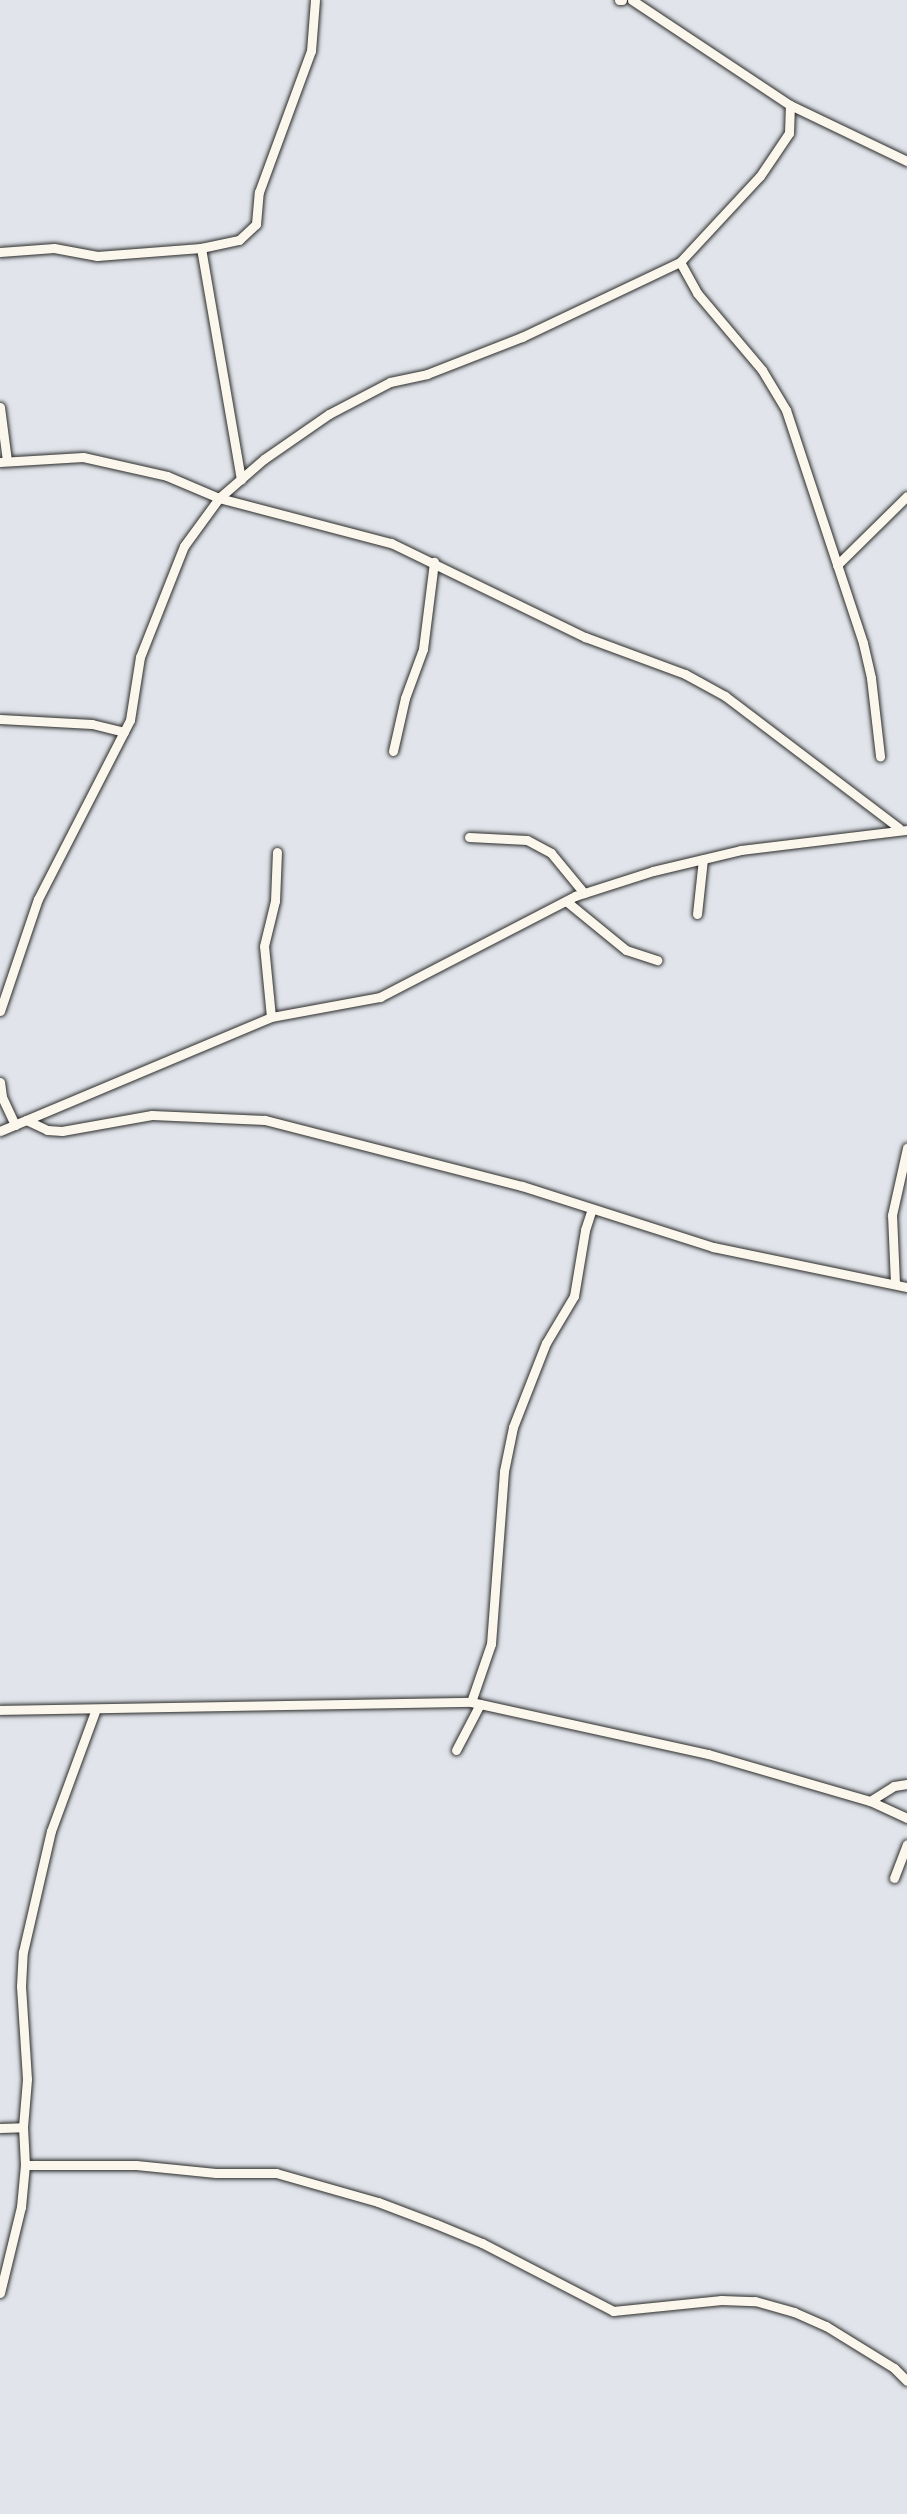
<!DOCTYPE html>
<style>
body{margin:0}
#map{position:relative;width:907px;height:2514px;overflow:hidden;background:#e1e5eb;font-family:Mali,sans-serif}
div>[style]{position:absolute}
.roads{filter:drop-shadow(0 0 2px #2b2b2b) drop-shadow(0 0 2px #2b2b2b)}
.minor>*{height:9px;margin:-4.5px;padding:0 4.5px;transform-origin:4.5px;border-radius:4.5px;background:#fbf7ec}
span{translate:-50% -50%;white-space:nowrap;text-align:center;line-height:1.15;-webkit-text-stroke:4.5px #fbf7ec;paint-order:stroke}
</style>
<div id="map">
<div class="roads">
<div class="minor">
<div style="left:619px;top:0;width:3px"></div>
<div style="left:632px;top:0;width:190px;rotate:33.6deg"></div>
<div style="left:790px;top:105px;width:130px;rotate:25.6deg"></div>
<div style="left:201px;top:248px;width:235px;rotate:80.2deg"></div>
<div style="left:0;top:252px;width:54px;rotate:-4.2deg"></div>
<div style="left:54px;top:248px;width:44px;rotate:10.5deg"></div>
<div style="left:97px;top:256px;width:104px;rotate:-4.4deg"></div>
<div style="left:201px;top:248px;width:39px;rotate:-12deg"></div>
<div style="left:239px;top:240px;width:23px;rotate:-43deg"></div>
<div style="left:256px;top:224px;width:32px;rotate:-85deg"></div>
<div style="left:259px;top:192px;width:150px;rotate:-69.8deg"></div>
<div style="left:311px;top:51px;width:51px;rotate:-85.5deg"></div>
<div style="left:680px;top:262px;width:35px;rotate:61deg"></div>
<div style="left:697px;top:293px;width:101px;rotate:49.8deg"></div>
<div style="left:762px;top:370px;width:47px;rotate:59deg"></div>
<div style="left:786px;top:410px;width:245px;rotate:71.7deg"></div>
<div style="left:863px;top:643px;width:36px;rotate:77deg"></div>
<div style="left:871px;top:678px;width:79px;rotate:83.4deg"></div>
<div style="left:0;top:407px;width:54px;rotate:82.6deg"></div>
<div style="left:0;top:462px;width:83px;rotate:-3.4deg"></div>
<div style="left:83px;top:457px;width:86px;rotate:12.7deg"></div>
<div style="left:167px;top:476px;width:56px;rotate:22.9deg"></div>
<div style="left:219px;top:498px;width:178px;rotate:14.7deg"></div>
<div style="left:391px;top:543px;width:216px;rotate:25.9deg"></div>
<div style="left:585px;top:637px;width:107px;rotate:20.3deg"></div>
<div style="left:685px;top:674px;width:46px;rotate:28.8deg"></div>
<div style="left:725px;top:696px;width:218px;rotate:37.2deg"></div>
<div style="left:837px;top:565px;width:98px;rotate:-44.6deg"></div>
<div style="left:0;top:719px;width:92px;rotate:3.1deg"></div>
<div style="left:92px;top:724px;width:33px;rotate:14deg"></div>
<div style="left:393px;top:751px;width:54px;rotate:-77.2deg"></div>
<div style="left:405px;top:698px;width:52px;rotate:-69.8deg"></div>
<div style="left:423px;top:649px;width:88px;rotate:-82.8deg"></div>
<div style="left:469px;top:837px;width:58px;rotate:3deg"></div>
<div style="left:527px;top:840px;width:27px;rotate:28deg"></div>
<div style="left:551px;top:853px;width:52px;rotate:50.5deg"></div>
<div style="left:566px;top:901px;width:77px;rotate:39.2deg"></div>
<div style="left:626px;top:950px;width:33px;rotate:18deg"></div>
<div style="left:697px;top:914px;width:55px;rotate:-83.8deg"></div>
<div style="left:0;top:1011px;width:118px;rotate:-71.3deg"></div>
<div style="left:38px;top:899px;width:201px;rotate:-62.8deg"></div>
<div style="left:130px;top:720px;width:64px;rotate:-81deg"></div>
<div style="left:140px;top:657px;width:119px;rotate:-68.4deg"></div>
<div style="left:184px;top:546px;width:59px;rotate:-53.9deg"></div>
<div style="left:219px;top:498px;width:60px;rotate:-40.9deg"></div>
<div style="left:264px;top:459px;width:79px;rotate:-34.7deg"></div>
<div style="left:329px;top:414px;width:69px;rotate:-27.7deg"></div>
<div style="left:390px;top:382px;width:38px;rotate:-12deg"></div>
<div style="left:427px;top:374px;width:102px;rotate:-21.3deg"></div>
<div style="left:522px;top:337px;width:175px;rotate:-25.4deg"></div>
<div style="left:680px;top:262px;width:117px;rotate:-47.1deg"></div>
<div style="left:760px;top:176px;width:52px;rotate:-56deg"></div>
<div style="left:789px;top:133px;width:28px;rotate:-88deg"></div>
<div style="left:271px;top:1017px;width:71px;rotate:-95.6deg"></div>
<div style="left:264px;top:946px;width:46px;rotate:-76.3deg"></div>
<div style="left:275px;top:901px;width:49px;rotate:-87.7deg"></div>
<div style="left:0;top:1082px;width:15px;rotate:82deg"></div>
<div style="left:2px;top:1097px;width:31px;rotate:65deg"></div>
<div style="left:26px;top:1120px;width:23px;rotate:25deg"></div>
<div style="left:47px;top:1130px;width:15px;rotate:4deg"></div>
<div style="left:62px;top:1131px;width:91px;rotate:-10.1deg"></div>
<div style="left:152px;top:1115px;width:113px;rotate:2.5deg"></div>
<div style="left:265px;top:1120px;width:265px;rotate:14.4deg"></div>
<div style="left:522px;top:1186px;width:201px;rotate:17.7deg"></div>
<div style="left:713px;top:1247px;width:198px;rotate:11.7deg"></div>
<div style="left:0;top:1131px;width:294px;rotate:-22.8deg"></div>
<div style="left:271px;top:1017px;width:111px;rotate:-10.4deg"></div>
<div style="left:380px;top:997px;width:220px;rotate:-27.4deg"></div>
<div style="left:575px;top:896px;width:82px;rotate:-17.8deg"></div>
<div style="left:653px;top:871px;width:90px;rotate:-13.4deg"></div>
<div style="left:741px;top:850px;width:167px;rotate:-6.9deg"></div>
<div style="left:895px;top:1283px;width:68px;rotate:-92.5deg"></div>
<div style="left:892px;top:1215px;width:69px;rotate:-77.4deg"></div>
<div style="left:471px;top:1702px;width:61px;rotate:-71deg"></div>
<div style="left:491px;top:1644px;width:173px;rotate:-85.7deg"></div>
<div style="left:504px;top:1471px;width:45px;rotate:-78.4deg"></div>
<div style="left:513px;top:1427px;width:90px;rotate:-68.6deg"></div>
<div style="left:546px;top:1343px;width:55px;rotate:-59.2deg"></div>
<div style="left:574px;top:1296px;width:67px;rotate:-80.5deg"></div>
<div style="left:585px;top:1230px;width:22px;rotate:-72deg"></div>
<div style="left:0;top:1710px;width:471px;rotate:-1deg"></div>
<div style="left:471px;top:1702px;width:243px;rotate:12.4deg"></div>
<div style="left:708px;top:1754px;width:169px;rotate:16.2deg"></div>
<div style="left:870px;top:1801px;width:41px;rotate:24.7deg"></div>
<div style="left:456px;top:1750px;width:52px;rotate:-62.4deg"></div>
<div style="left:870px;top:1801px;width:28px;rotate:-32deg"></div>
<div style="left:894px;top:1786px;width:13px;rotate:-9deg"></div>
<div style="left:894px;top:1878px;width:36px;rotate:-69deg"></div>
<div style="left:0;top:2128px;width:23px;rotate:-2deg"></div>
<div style="left:25px;top:2165px;width:111px"></div>
<div style="left:136px;top:2165px;width:80px;rotate:5.7deg"></div>
<div style="left:216px;top:2173px;width:60px"></div>
<div style="left:276px;top:2173px;width:106px;rotate:15.9deg"></div>
<div style="left:378px;top:2202px;width:62px;rotate:20.8deg"></div>
<div style="left:436px;top:2224px;width:50px;rotate:22.4deg"></div>
<div style="left:482px;top:2243px;width:148px;rotate:27.4deg"></div>
<div style="left:613px;top:2311px;width:109px;rotate:-5.8deg"></div>
<div style="left:721px;top:2300px;width:34px;rotate:2deg"></div>
<div style="left:755px;top:2301px;width:41px;rotate:15.8deg"></div>
<div style="left:794px;top:2312px;width:35px;rotate:24deg"></div>
<div style="left:826px;top:2326px;width:80px;rotate:31.7deg"></div>
<div style="left:894px;top:2368px;width:18px;rotate:45deg"></div>
<div style="left:0;top:2293px;width:89px;rotate:-76.3deg"></div>
<div style="left:21px;top:2207px;width:42px;rotate:-84.6deg"></div>
<div style="left:25px;top:2165px;width:38px;rotate:-93deg"></div>
<div style="left:23px;top:2127px;width:48px;rotate:-85.2deg"></div>
<div style="left:27px;top:2079px;width:93px;rotate:-93.7deg"></div>
<div style="left:21px;top:1986px;width:34px;rotate:-87deg"></div>
<div style="left:23px;top:1952px;width:124px;rotate:-77deg"></div>
<div style="left:51px;top:1831px;width:130px;rotate:-69.8deg"></div>
</div>
</div>
</div>
